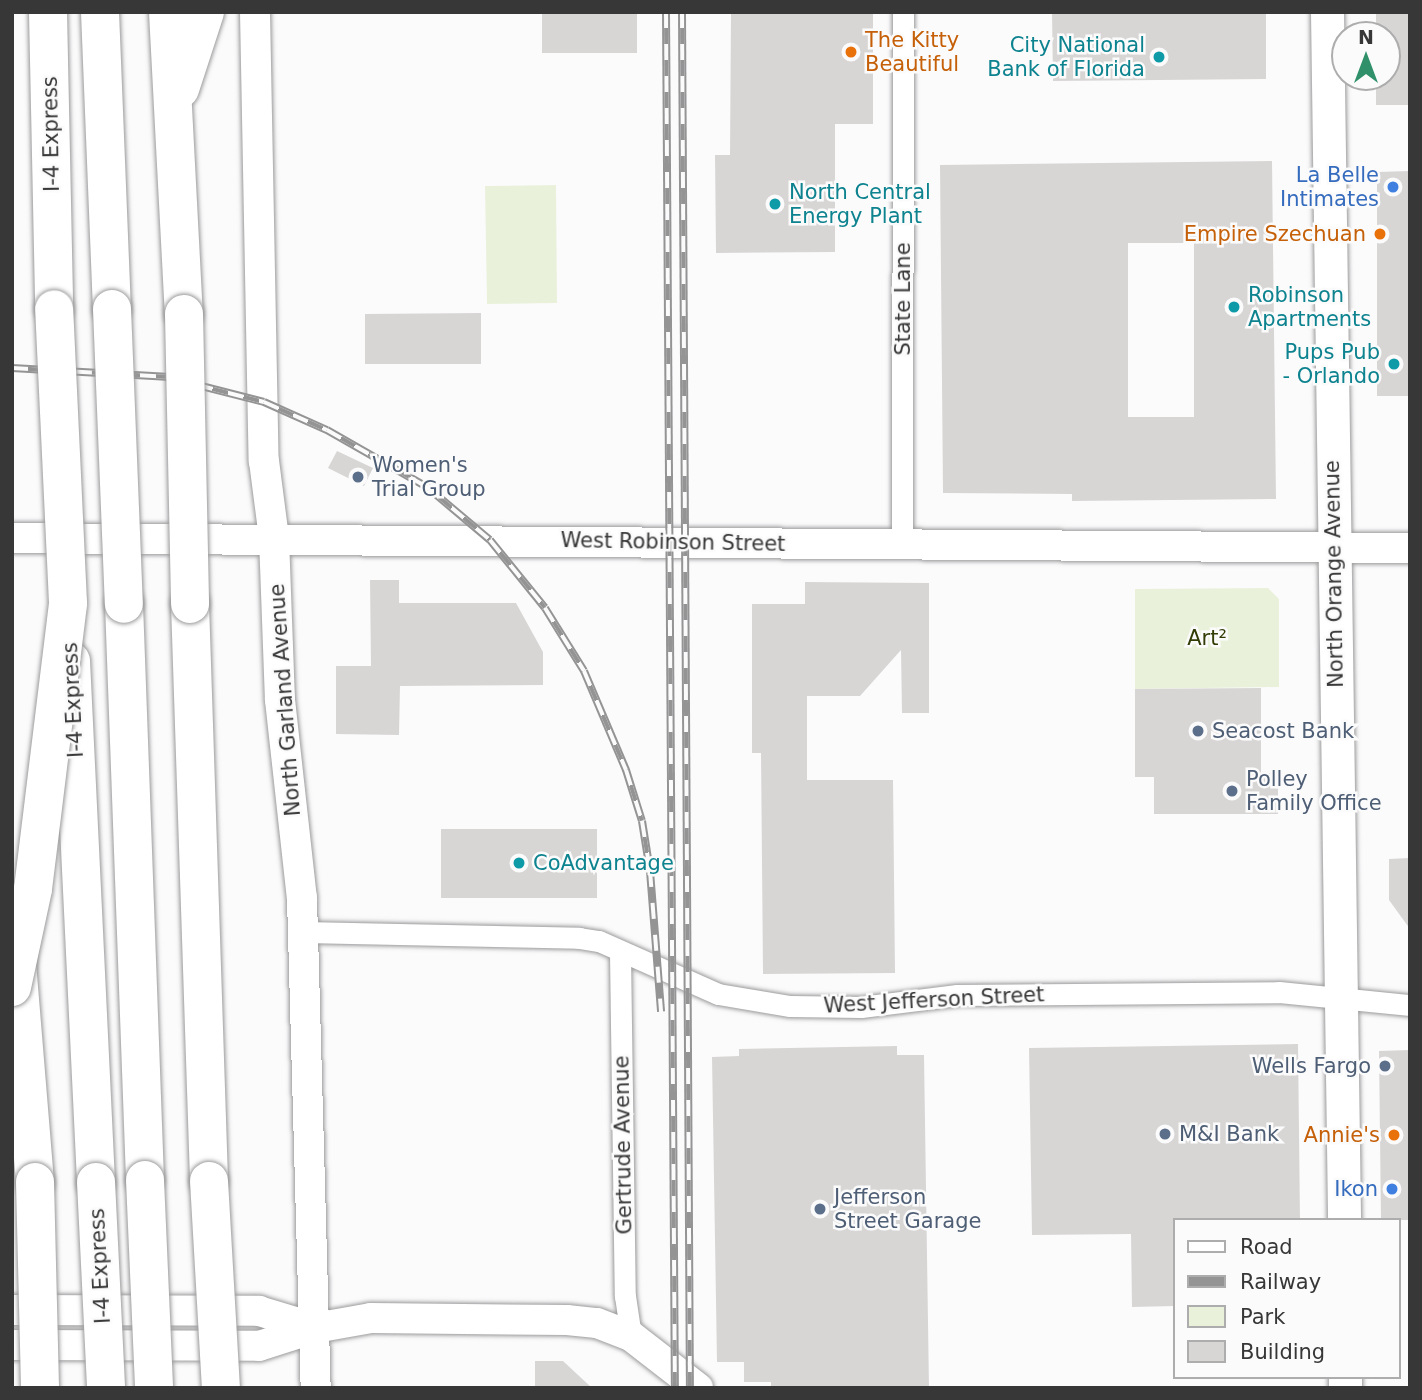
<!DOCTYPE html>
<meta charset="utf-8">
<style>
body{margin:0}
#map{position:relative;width:1422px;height:1400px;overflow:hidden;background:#fbfbfc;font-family:"DejaVu Sans",sans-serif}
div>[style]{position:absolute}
.green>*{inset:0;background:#eaf1db}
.building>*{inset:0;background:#d8d6d5}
.roads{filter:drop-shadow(0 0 2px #9b9b9c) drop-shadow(0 0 2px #9b9b9c)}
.street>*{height:21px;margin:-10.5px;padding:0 10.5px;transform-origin:10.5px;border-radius:10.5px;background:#fff}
.secondary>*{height:30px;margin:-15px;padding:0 15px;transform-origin:15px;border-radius:15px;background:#fff}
.primary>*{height:33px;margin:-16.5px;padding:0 16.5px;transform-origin:16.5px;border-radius:16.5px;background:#fff}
.highway>*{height:38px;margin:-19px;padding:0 19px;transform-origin:19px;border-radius:19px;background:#fff}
.rail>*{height:8px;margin-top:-4px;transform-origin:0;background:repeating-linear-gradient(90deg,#fbfbfc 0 16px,#949495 0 32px);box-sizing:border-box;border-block:2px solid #949495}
.bridges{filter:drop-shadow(0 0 2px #9b9b9c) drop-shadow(0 0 2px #9b9b9c)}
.highway-bridge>*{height:38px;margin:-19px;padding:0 19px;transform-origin:19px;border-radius:19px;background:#fff}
.dots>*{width:19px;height:19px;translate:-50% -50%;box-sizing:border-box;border:4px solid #fbfbfc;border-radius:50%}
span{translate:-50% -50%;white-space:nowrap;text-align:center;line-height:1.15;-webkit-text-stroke:5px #fbfbfc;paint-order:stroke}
.food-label{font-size:21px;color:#c56008}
.left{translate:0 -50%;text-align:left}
.right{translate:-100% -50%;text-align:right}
.culture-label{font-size:21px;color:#0d838f}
.street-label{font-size:21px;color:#373738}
.shop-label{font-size:21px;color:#366cbe}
.service-label{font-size:21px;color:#4e5e75}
.park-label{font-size:21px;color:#313d05}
.frame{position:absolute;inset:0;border:14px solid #373738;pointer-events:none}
.legend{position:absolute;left:1173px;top:1218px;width:228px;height:161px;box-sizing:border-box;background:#fbfbfc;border:2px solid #adadae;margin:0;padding:9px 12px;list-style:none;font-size:21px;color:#373738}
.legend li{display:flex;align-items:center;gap:14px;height:35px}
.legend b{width:35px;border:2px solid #adadae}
.north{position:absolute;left:1331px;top:21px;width:70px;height:70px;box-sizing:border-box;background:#fbfbfc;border:2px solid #adadae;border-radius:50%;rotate:0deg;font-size:19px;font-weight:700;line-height:28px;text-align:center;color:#373738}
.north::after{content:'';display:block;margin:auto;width:24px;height:32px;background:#2f906a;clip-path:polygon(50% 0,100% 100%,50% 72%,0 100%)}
</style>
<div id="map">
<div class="green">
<div style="clip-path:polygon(556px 185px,557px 303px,487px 304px,485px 186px)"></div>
<div style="clip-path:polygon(1268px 588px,1279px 599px,1279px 687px,1135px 689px,1135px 589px)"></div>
</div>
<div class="building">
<div style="clip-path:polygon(542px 12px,637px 12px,637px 53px,542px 53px)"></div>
<div style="clip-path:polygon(731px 12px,873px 12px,873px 124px,835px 124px,835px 252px,716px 253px,715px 155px,730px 155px)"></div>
<div style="clip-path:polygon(1052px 12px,1266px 12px,1266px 79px,1053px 81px)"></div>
<div style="clip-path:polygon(1376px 12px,1410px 12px,1410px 105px,1376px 105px,1376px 77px,1387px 77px,1387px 35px,1376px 35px)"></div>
<div style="clip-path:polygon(evenodd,1272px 161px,1276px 499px,1072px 501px,1072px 494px,943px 493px,940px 165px,1272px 161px,1128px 243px,1194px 243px,1194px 417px,1128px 417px,1128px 243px)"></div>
<div style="clip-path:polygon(1410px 171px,1410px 396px,1377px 396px,1377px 172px)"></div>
<div style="clip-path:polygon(481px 313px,481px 364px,365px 364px,365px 314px)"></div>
<div style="clip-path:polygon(337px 451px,373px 468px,364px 486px,328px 468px)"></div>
<div style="clip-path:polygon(370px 580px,399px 580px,399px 603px,516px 603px,543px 652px,543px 685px,400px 686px,399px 735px,336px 734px,336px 666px,371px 666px)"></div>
<div style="clip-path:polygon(805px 582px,929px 583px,929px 713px,902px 713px,901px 650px,860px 696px,807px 696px,807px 780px,893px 780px,895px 973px,763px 974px,761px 753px,752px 753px,752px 604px,805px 604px)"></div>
<div style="clip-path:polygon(1261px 688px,1261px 773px,1278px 773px,1278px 814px,1154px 814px,1154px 777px,1135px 777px,1135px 689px)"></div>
<div style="clip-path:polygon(441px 829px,597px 829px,597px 898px,441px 898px)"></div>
<div style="clip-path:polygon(1410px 858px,1410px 929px,1389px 900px,1389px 859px)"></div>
<div style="clip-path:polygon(1298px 1044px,1300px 1220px,1175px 1220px,1175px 1306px,1132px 1307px,1131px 1234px,1032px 1235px,1029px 1048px)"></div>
<div style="clip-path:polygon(897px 1046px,897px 1055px,924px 1055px,929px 1388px,771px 1388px,771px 1382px,744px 1382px,744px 1362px,717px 1362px,712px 1057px,739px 1056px,739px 1049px)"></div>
<div style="clip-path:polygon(1410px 1050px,1410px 1220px,1381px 1220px,1379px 1051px)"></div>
<div style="clip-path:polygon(535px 1361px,563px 1361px,592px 1388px,535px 1388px)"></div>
</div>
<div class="roads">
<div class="street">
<div style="left:902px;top:545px;width:533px;rotate:-89.89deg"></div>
<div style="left:303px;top:932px;width:276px;rotate:1.2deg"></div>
<div style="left:579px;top:938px;width:20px;rotate:9deg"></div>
<div style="left:599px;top:941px;width:130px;rotate:24deg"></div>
<div style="left:718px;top:994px;width:73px;rotate:9.5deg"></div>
<div style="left:790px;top:1006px;width:71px;rotate:0.8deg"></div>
<div style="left:861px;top:1007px;width:97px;rotate:-7.1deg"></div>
<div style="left:957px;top:995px;width:322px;rotate:-0.5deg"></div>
<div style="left:1279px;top:992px;width:132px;rotate:5.7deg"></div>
<div style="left:620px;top:953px;width:343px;rotate:89.2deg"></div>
<div style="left:625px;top:1296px;width:40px;rotate:81.5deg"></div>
</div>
<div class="secondary">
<div style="left:255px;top:12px;width:449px;rotate:88.9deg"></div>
<div style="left:264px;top:461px;width:78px;rotate:82.6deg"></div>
<div style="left:274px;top:538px;width:162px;rotate:87.9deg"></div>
<div style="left:280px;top:700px;width:199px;rotate:83.7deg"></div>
<div style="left:302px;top:898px;width:490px;rotate:88.4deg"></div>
<div style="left:12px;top:538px;width:1398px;rotate:0.41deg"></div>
<div style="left:12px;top:1310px;width:247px;rotate:0.2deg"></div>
<div style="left:259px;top:1311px;width:59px;rotate:16.9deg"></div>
<div style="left:12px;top:1345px;width:247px;rotate:0.2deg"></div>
<div style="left:259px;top:1346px;width:59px;rotate:-17.8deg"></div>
<div style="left:315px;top:1328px;width:57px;rotate:-10.1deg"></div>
<div style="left:371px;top:1318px;width:196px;rotate:0.6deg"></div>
<div style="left:567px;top:1320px;width:30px;rotate:6deg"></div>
<div style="left:597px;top:1323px;width:36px;rotate:21deg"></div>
<div style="left:631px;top:1336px;width:85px;rotate:37.8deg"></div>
</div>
<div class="primary">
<div style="left:1327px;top:12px;width:1208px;rotate:89.19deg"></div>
<div style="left:1345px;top:1377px;width:11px;rotate:90deg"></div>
</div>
<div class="highway">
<div style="left:48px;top:12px;width:297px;rotate:88.8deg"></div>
<div style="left:100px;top:12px;width:297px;rotate:87.7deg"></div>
<div style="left:168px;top:12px;width:302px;rotate:87deg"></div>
<div style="left:180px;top:89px;width:81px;rotate:-72deg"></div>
<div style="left:124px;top:604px;width:576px;rotate:87.91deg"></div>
<div style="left:190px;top:604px;width:577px;rotate:88.11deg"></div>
<div style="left:71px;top:661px;width:522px;rotate:87.25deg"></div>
<div style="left:16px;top:951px;width:232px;rotate:85.3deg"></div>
</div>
</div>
<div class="rail">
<div style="left:666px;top:12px;width:1376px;rotate:89.63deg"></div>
<div style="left:682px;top:12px;width:1376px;rotate:89.67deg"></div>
<div style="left:12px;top:368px;width:154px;rotate:3.3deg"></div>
<div style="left:166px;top:377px;width:101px;rotate:14.3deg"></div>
<div style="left:264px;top:402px;width:69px;rotate:24deg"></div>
<div style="left:327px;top:430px;width:115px;rotate:29.7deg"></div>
<div style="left:427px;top:487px;width:82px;rotate:40.1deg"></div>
<div style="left:490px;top:540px;width:87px;rotate:51deg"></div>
<div style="left:545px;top:608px;width:74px;rotate:58.2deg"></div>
<div style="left:584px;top:671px;width:108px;rotate:67deg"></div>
<div style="left:626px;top:770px;width:53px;rotate:72.6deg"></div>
<div style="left:642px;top:821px;width:51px;rotate:80.9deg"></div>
<div style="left:650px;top:871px;width:141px;rotate:85.5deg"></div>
</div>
<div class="bridges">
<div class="highway-bridge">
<div style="left:112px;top:309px;width:295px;rotate:87.7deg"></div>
<div style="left:184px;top:314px;width:290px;rotate:88.8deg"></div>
<div style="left:12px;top:987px;width:100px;rotate:-77.9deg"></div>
<div style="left:33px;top:889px;width:288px;rotate:-83deg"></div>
<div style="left:68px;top:603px;width:294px;rotate:-92.7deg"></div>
<div style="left:145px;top:1180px;width:208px;rotate:87.5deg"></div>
<div style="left:209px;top:1181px;width:207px;rotate:86.7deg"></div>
<div style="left:35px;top:1182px;width:205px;rotate:88.6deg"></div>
<div style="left:96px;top:1182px;width:206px;rotate:87.2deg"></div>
</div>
</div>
<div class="dots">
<div style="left:851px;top:52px;background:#e8710a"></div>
<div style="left:1159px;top:57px;background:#0f9aa8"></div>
<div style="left:1393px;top:187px;background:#3f7fe0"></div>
<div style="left:775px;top:204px;background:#0f9aa8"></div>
<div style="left:1380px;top:234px;background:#e8710a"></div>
<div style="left:1234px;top:307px;background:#0f9aa8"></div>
<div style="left:1394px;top:364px;background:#0f9aa8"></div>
<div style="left:358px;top:477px;background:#5c6f8a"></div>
<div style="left:1198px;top:731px;background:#5c6f8a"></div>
<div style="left:1232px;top:791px;background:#5c6f8a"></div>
<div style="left:519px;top:863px;background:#0f9aa8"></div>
<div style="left:1385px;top:1066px;background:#5c6f8a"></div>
<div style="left:1165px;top:1134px;background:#5c6f8a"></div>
<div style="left:1394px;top:1135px;background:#e8710a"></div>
<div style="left:1392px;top:1189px;background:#3f7fe0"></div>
<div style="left:820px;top:1209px;background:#5c6f8a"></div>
</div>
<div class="food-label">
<span class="left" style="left:865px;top:52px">The Kitty<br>Beautiful</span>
<span class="right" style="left:1366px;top:234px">Empire Szechuan</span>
<span class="right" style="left:1380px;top:1135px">Annie's</span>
</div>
<div class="culture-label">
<span class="right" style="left:1145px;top:57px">City National<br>Bank of Florida</span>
<span class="left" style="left:789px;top:204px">North Central<br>Energy Plant</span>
<span class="left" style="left:1248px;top:307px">Robinson<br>Apartments</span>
<span class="right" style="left:1380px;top:364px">Pups Pub<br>- Orlando</span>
<span class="left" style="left:533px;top:863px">CoAdvantage</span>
</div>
<div class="street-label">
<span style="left:51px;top:134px;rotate:-91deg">I-4 Express</span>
<span style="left:903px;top:299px;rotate:-90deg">State Lane</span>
<span style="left:673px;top:542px;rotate:1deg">West Robinson Street</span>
<span style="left:1334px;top:574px;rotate:-91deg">North Orange Avenue</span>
<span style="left:73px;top:700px;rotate:-93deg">I-4 Express</span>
<span style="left:285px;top:700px;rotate:-94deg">North Garland Avenue</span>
<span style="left:934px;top:1000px;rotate:-3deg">West Jefferson Street</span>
<span style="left:623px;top:1145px;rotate:-91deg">Gertrude Avenue</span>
<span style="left:100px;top:1266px;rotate:-93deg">I-4 Express</span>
</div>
<div class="shop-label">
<span class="right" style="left:1379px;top:187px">La Belle<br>Intimates</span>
<span class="right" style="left:1378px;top:1189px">Ikon</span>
</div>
<div class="service-label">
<span class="left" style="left:372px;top:477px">Women's<br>Trial Group</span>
<span class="left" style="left:1212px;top:731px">Seacost Bank</span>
<span class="left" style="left:1246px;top:791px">Polley<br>Family Office</span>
<span class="right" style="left:1371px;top:1066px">Wells Fargo</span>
<span class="left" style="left:1179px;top:1134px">M&amp;I Bank</span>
<span class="left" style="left:834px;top:1209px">Jefferson<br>Street Garage</span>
</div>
<div class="park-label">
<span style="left:1207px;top:638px">Art²</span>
</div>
<div class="frame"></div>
<ul class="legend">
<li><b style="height:9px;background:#fff"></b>Road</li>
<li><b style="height:9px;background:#949495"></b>Railway</li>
<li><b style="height:19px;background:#eaf1db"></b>Park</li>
<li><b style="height:19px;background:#d8d6d5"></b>Building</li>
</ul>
<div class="north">N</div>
</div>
